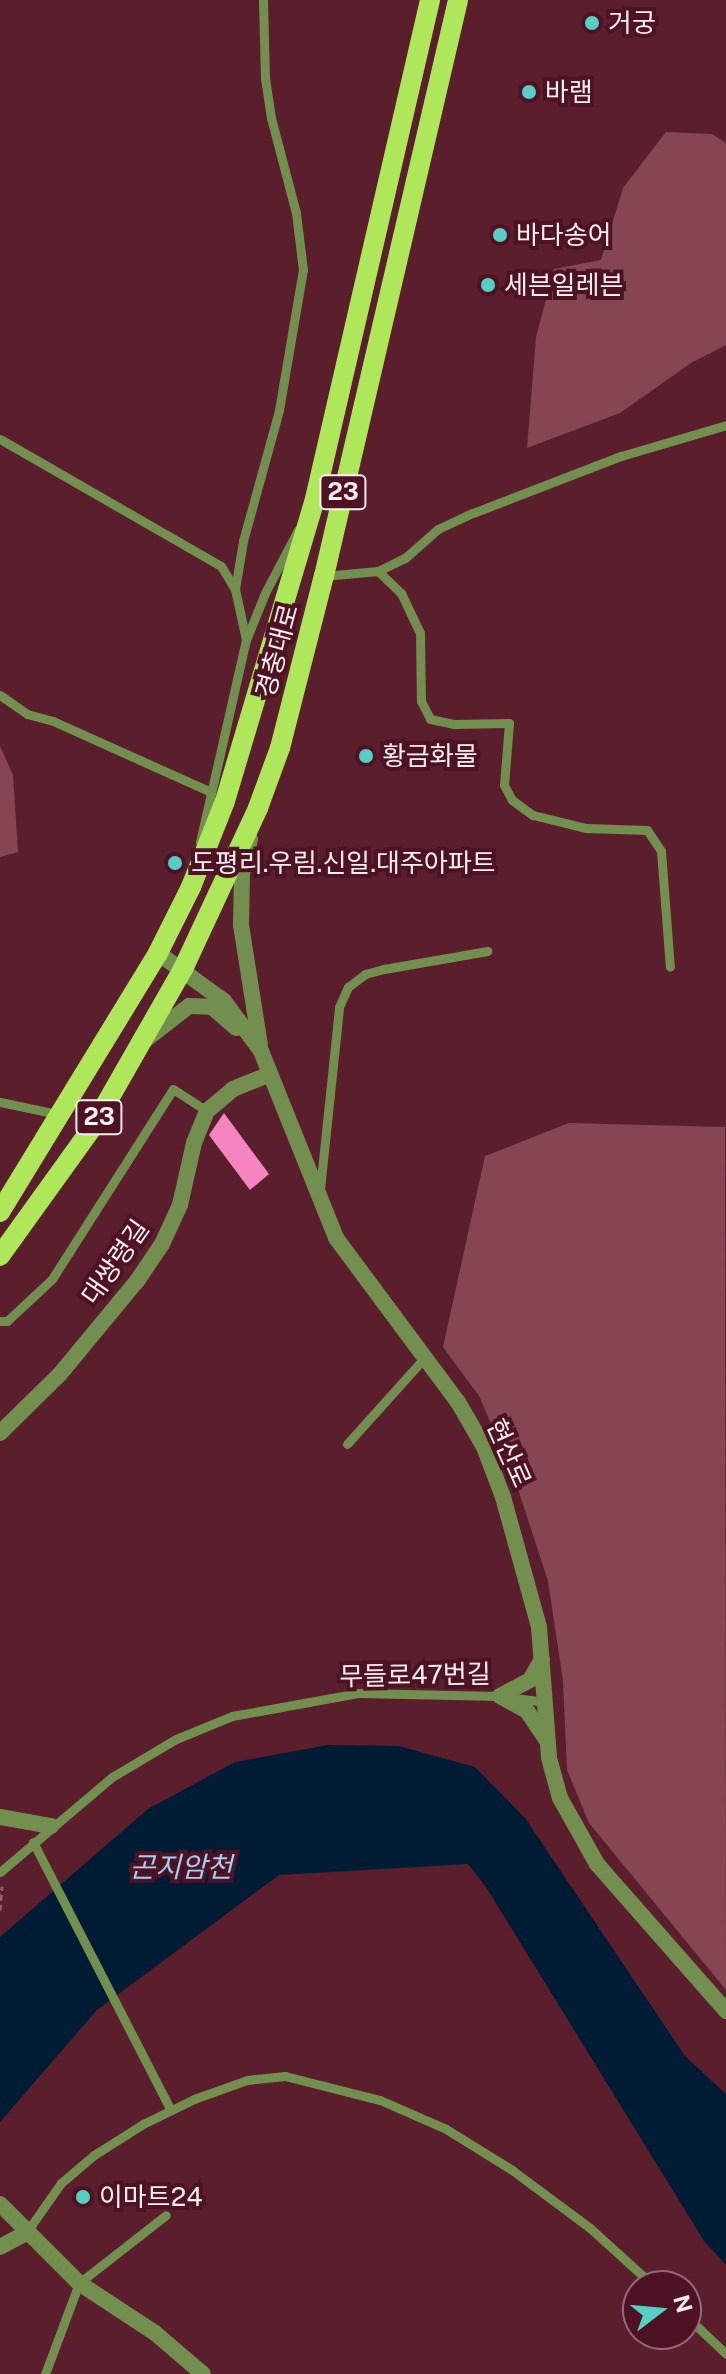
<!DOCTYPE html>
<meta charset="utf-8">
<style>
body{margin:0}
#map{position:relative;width:726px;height:2374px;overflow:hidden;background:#5a1e2d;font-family:"Public Sans","Noto Sans KR",sans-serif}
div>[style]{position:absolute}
.green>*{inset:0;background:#864552}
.water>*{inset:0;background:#001c35}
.building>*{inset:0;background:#f485c0}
.path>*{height:3px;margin-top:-1.5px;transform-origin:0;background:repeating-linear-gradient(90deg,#8f616c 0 6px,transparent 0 10px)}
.service>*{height:9px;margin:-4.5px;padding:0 4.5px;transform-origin:4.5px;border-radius:4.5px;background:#738f4f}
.minor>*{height:16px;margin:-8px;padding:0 8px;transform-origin:8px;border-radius:8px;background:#738f4f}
.tertiary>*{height:16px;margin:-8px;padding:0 8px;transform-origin:8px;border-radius:8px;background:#738f4f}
.primary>*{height:20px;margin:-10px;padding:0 10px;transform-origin:10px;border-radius:10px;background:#afe75a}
.dots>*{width:22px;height:22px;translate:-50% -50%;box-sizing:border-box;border:4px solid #4e1323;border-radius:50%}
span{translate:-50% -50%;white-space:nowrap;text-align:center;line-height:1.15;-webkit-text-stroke:8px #4e1323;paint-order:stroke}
.shield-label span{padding:2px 6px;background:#4e1323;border:2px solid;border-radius:6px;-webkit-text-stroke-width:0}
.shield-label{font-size:24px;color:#feeef0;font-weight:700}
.poi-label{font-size:26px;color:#feeef0}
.left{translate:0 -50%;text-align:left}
.street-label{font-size:26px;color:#feeef0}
.water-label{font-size:28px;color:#a3cdf5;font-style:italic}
.north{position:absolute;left:622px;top:2270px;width:80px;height:80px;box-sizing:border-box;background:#4e1323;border:2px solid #946b75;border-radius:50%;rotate:74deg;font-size:22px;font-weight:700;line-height:32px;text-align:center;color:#feeef0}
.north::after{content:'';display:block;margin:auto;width:28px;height:36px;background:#56cec4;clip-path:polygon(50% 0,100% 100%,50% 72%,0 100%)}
</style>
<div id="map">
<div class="green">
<div style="clip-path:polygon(666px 132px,712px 134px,726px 143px,726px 345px,691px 363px,620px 413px,527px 448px,536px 337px,554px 269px,601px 260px,623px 188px)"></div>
<div style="clip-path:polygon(0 746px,13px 775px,18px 852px,0 857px)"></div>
<div style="clip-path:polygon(569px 1123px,725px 1127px,726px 1990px,589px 1823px,567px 1770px,563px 1681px,548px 1581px,513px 1474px,479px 1396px,443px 1347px,485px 1156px)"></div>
</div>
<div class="water">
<div style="clip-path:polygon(328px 1745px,399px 1746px,475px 1767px,525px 1818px,685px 2056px,726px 2094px,726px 2265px,704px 2241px,486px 1887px,468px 1864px,279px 1875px,97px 2010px,0 2122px,0 1937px,148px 1809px,235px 1762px)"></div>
</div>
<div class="building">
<div style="clip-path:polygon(224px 1113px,269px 1174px,250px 1190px,209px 1135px)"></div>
</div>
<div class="path">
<div style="left:0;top:1910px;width:24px;rotate:-85deg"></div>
</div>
<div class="service">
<div style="left:0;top:439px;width:255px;rotate:29.9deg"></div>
<div style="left:221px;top:566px;width:27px;rotate:59deg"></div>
<div style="left:235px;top:589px;width:52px;rotate:77.8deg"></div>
<div style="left:378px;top:571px;width:32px;rotate:44deg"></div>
<div style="left:401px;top:593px;width:44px;rotate:64.6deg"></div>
<div style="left:420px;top:633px;width:68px;rotate:89.2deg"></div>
<div style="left:421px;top:701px;width:20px;rotate:63deg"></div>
<div style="left:430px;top:719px;width:25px;rotate:12deg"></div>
<div style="left:454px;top:724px;width:55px;rotate:-1deg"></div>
<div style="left:509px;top:723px;width:62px;rotate:94.6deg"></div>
<div style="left:504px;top:785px;width:17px;rotate:62deg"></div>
<div style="left:512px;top:800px;width:26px;rotate:36deg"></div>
<div style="left:533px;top:815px;width:55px;rotate:13.8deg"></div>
<div style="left:586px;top:828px;width:61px;rotate:1.9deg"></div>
<div style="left:647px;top:830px;width:25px;rotate:56deg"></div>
<div style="left:661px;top:851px;width:116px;rotate:85.6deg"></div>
<div style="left:324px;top:576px;width:54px;rotate:-5.3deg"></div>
<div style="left:378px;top:571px;width:30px;rotate:-26deg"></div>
<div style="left:405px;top:558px;width:44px;rotate:-41.3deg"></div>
<div style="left:438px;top:529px;width:38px;rotate:-25deg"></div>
<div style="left:473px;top:513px;width:159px;rotate:-21.1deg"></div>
<div style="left:621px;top:456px;width:109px;rotate:-16.4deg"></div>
<div style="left:235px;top:589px;width:49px;rotate:-80.5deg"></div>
<div style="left:243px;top:541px;width:136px;rotate:-74.6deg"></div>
<div style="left:279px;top:410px;width:142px;rotate:-80.3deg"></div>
<div style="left:303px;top:270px;width:57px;rotate:-97deg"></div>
<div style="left:296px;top:213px;width:98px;rotate:-104.7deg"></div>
<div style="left:271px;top:118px;width:40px;rotate:-98.5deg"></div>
<div style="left:265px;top:78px;width:78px;rotate:-91.5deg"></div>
<div style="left:0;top:695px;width:33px;rotate:35deg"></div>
<div style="left:27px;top:714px;width:27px;rotate:15deg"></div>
<div style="left:53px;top:721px;width:173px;rotate:24.2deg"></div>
<div style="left:200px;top:842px;width:207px;rotate:-77.2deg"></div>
<div style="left:246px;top:640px;width:51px;rotate:-68deg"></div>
<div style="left:265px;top:593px;width:71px;rotate:-62.4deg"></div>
<div style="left:0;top:1102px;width:58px;rotate:11.9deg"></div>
<div style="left:320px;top:1189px;width:183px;rotate:-84deg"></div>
<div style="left:339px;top:1007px;width:22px;rotate:-66deg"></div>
<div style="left:348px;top:987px;width:21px;rotate:-37deg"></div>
<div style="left:365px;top:974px;width:20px;rotate:-15deg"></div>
<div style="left:384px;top:969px;width:105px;rotate:-9.9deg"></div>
<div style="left:0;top:1321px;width:7px"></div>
<div style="left:7px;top:1321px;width:62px;rotate:-43deg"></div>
<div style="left:52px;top:1279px;width:225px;rotate:-57.5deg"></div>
<div style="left:173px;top:1089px;width:40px;rotate:32.9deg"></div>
<div style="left:347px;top:1444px;width:117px;rotate:-48.1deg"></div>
<div style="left:33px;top:1842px;width:301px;rotate:62.8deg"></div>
<div style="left:0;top:1872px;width:147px;rotate:-40.3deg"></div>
<div style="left:112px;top:1777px;width:74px;rotate:-30.7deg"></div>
<div style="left:176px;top:1739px;width:61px;rotate:-22.3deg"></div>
<div style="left:232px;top:1716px;width:128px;rotate:-10.3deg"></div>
<div style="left:358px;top:1693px;width:142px;rotate:1.2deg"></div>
<div style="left:500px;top:1696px;width:46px;rotate:7.4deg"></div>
<div style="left:26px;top:2233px;width:61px;rotate:-55deg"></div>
<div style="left:61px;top:2183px;width:43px;rotate:-40.3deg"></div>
<div style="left:94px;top:2155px;width:58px;rotate:-32.3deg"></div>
<div style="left:143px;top:2124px;width:57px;rotate:-26.1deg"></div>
<div style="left:194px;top:2099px;width:56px;rotate:-19.7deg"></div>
<div style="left:247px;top:2080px;width:38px;rotate:-6deg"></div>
<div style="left:285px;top:2076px;width:98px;rotate:14.2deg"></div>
<div style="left:380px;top:2100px;width:72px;rotate:23.7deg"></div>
<div style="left:446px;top:2129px;width:78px;rotate:31.8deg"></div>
<div style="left:512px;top:2170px;width:97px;rotate:36.6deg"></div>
<div style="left:590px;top:2228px;width:86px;rotate:42.2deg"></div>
<div style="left:686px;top:2316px;width:55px;rotate:43.5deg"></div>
<div style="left:45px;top:2374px;width:97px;rotate:-69.5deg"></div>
<div style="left:79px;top:2283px;width:110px;rotate:-38deg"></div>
</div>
<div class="minor">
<div style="left:500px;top:1696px;width:31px;rotate:29deg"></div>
<div style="left:527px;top:1711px;width:37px;rotate:56deg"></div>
<div style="left:500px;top:1696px;width:34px;rotate:-28deg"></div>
<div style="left:530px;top:1680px;width:24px;rotate:-60deg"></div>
<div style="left:0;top:1817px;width:52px;rotate:10deg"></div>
<div style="left:0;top:2204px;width:112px;rotate:45deg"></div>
<div style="left:79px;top:2283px;width:91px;rotate:33.3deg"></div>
<div style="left:155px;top:2333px;width:63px;rotate:40.5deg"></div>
<div style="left:0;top:2247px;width:30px;rotate:-28deg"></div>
</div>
<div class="tertiary">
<div style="left:250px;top:839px;width:35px;rotate:103deg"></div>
<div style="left:242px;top:873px;width:52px;rotate:91.1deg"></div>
<div style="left:241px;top:925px;width:121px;rotate:81deg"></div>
<div style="left:158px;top:953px;width:82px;rotate:36deg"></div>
<div style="left:224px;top:1001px;width:62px;rotate:53.5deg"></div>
<div style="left:261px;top:1051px;width:201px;rotate:68.1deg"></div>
<div style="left:336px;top:1238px;width:204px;rotate:53.4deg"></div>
<div style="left:458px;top:1402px;width:52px;rotate:60deg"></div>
<div style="left:484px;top:1447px;width:53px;rotate:69.2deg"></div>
<div style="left:503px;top:1497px;width:135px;rotate:74.5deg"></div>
<div style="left:539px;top:1627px;width:131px;rotate:85.6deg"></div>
<div style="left:549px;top:1758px;width:41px;rotate:74.6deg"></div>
<div style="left:560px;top:1798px;width:76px;rotate:60.7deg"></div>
<div style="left:597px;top:1864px;width:196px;rotate:48.7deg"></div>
<div style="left:144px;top:1041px;width:57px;rotate:-37.9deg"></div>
<div style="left:189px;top:1006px;width:23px;rotate:2deg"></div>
<div style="left:212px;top:1007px;width:32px;rotate:41deg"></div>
<div style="left:0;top:1433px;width:84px;rotate:-44.5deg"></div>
<div style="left:60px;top:1374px;width:121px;rotate:-50.4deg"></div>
<div style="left:137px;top:1281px;width:45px;rotate:-56deg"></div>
<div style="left:162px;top:1244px;width:43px;rotate:-65.2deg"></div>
<div style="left:180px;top:1205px;width:64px;rotate:-77.3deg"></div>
<div style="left:194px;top:1143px;width:35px;rotate:-68deg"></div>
<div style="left:207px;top:1111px;width:34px;rotate:-40deg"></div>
<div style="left:233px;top:1089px;width:40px;rotate:-22deg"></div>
</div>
<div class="primary">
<div style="left:0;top:1212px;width:303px;rotate:-58.6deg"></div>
<div style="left:158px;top:953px;width:74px;rotate:-63.4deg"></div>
<div style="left:191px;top:887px;width:92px;rotate:-68.4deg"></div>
<div style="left:225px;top:801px;width:311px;rotate:-73.4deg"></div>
<div style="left:314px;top:503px;width:516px;rotate:-77.01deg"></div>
<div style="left:0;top:1256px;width:161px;rotate:-54.3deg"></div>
<div style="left:94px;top:1125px;width:180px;rotate:-60.3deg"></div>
<div style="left:183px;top:969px;width:178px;rotate:-65deg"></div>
<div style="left:258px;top:808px;width:64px;rotate:-69.9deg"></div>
<div style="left:280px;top:748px;width:178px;rotate:-75.7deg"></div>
<div style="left:324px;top:576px;width:591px;rotate:-76.9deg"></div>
</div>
<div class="dots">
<div style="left:592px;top:23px;background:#56cec4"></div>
<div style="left:529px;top:92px;background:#56cec4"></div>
<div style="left:500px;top:235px;background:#56cec4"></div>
<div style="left:488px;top:285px;background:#56cec4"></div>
<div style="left:366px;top:756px;background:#56cec4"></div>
<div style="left:175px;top:863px;background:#56cec4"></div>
<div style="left:83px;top:2197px;background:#56cec4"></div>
</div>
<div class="shield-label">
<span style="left:343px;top:492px">23</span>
<span style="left:99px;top:1117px">23</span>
</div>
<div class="poi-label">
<span class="left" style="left:608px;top:23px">거궁</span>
<span class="left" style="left:545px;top:92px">바램</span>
<span class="left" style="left:516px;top:235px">바다송어</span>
<span class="left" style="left:504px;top:285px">세븐일레븐</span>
<span class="left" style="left:382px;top:756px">황금화물</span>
<span class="left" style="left:191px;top:863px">도평리.우림.신일.대주아파트</span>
<span class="left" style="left:99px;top:2197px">이마트24</span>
</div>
<div class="street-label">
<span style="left:277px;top:651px;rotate:-75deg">경충대로</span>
<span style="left:115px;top:1262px;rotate:-55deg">대쌍령길</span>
<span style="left:509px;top:1453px;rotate:66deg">현산로</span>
<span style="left:415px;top:1675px;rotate:-1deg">무들로47번길</span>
</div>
<div class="water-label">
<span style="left:181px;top:1867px">곤지암천</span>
</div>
<div class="north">N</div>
</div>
